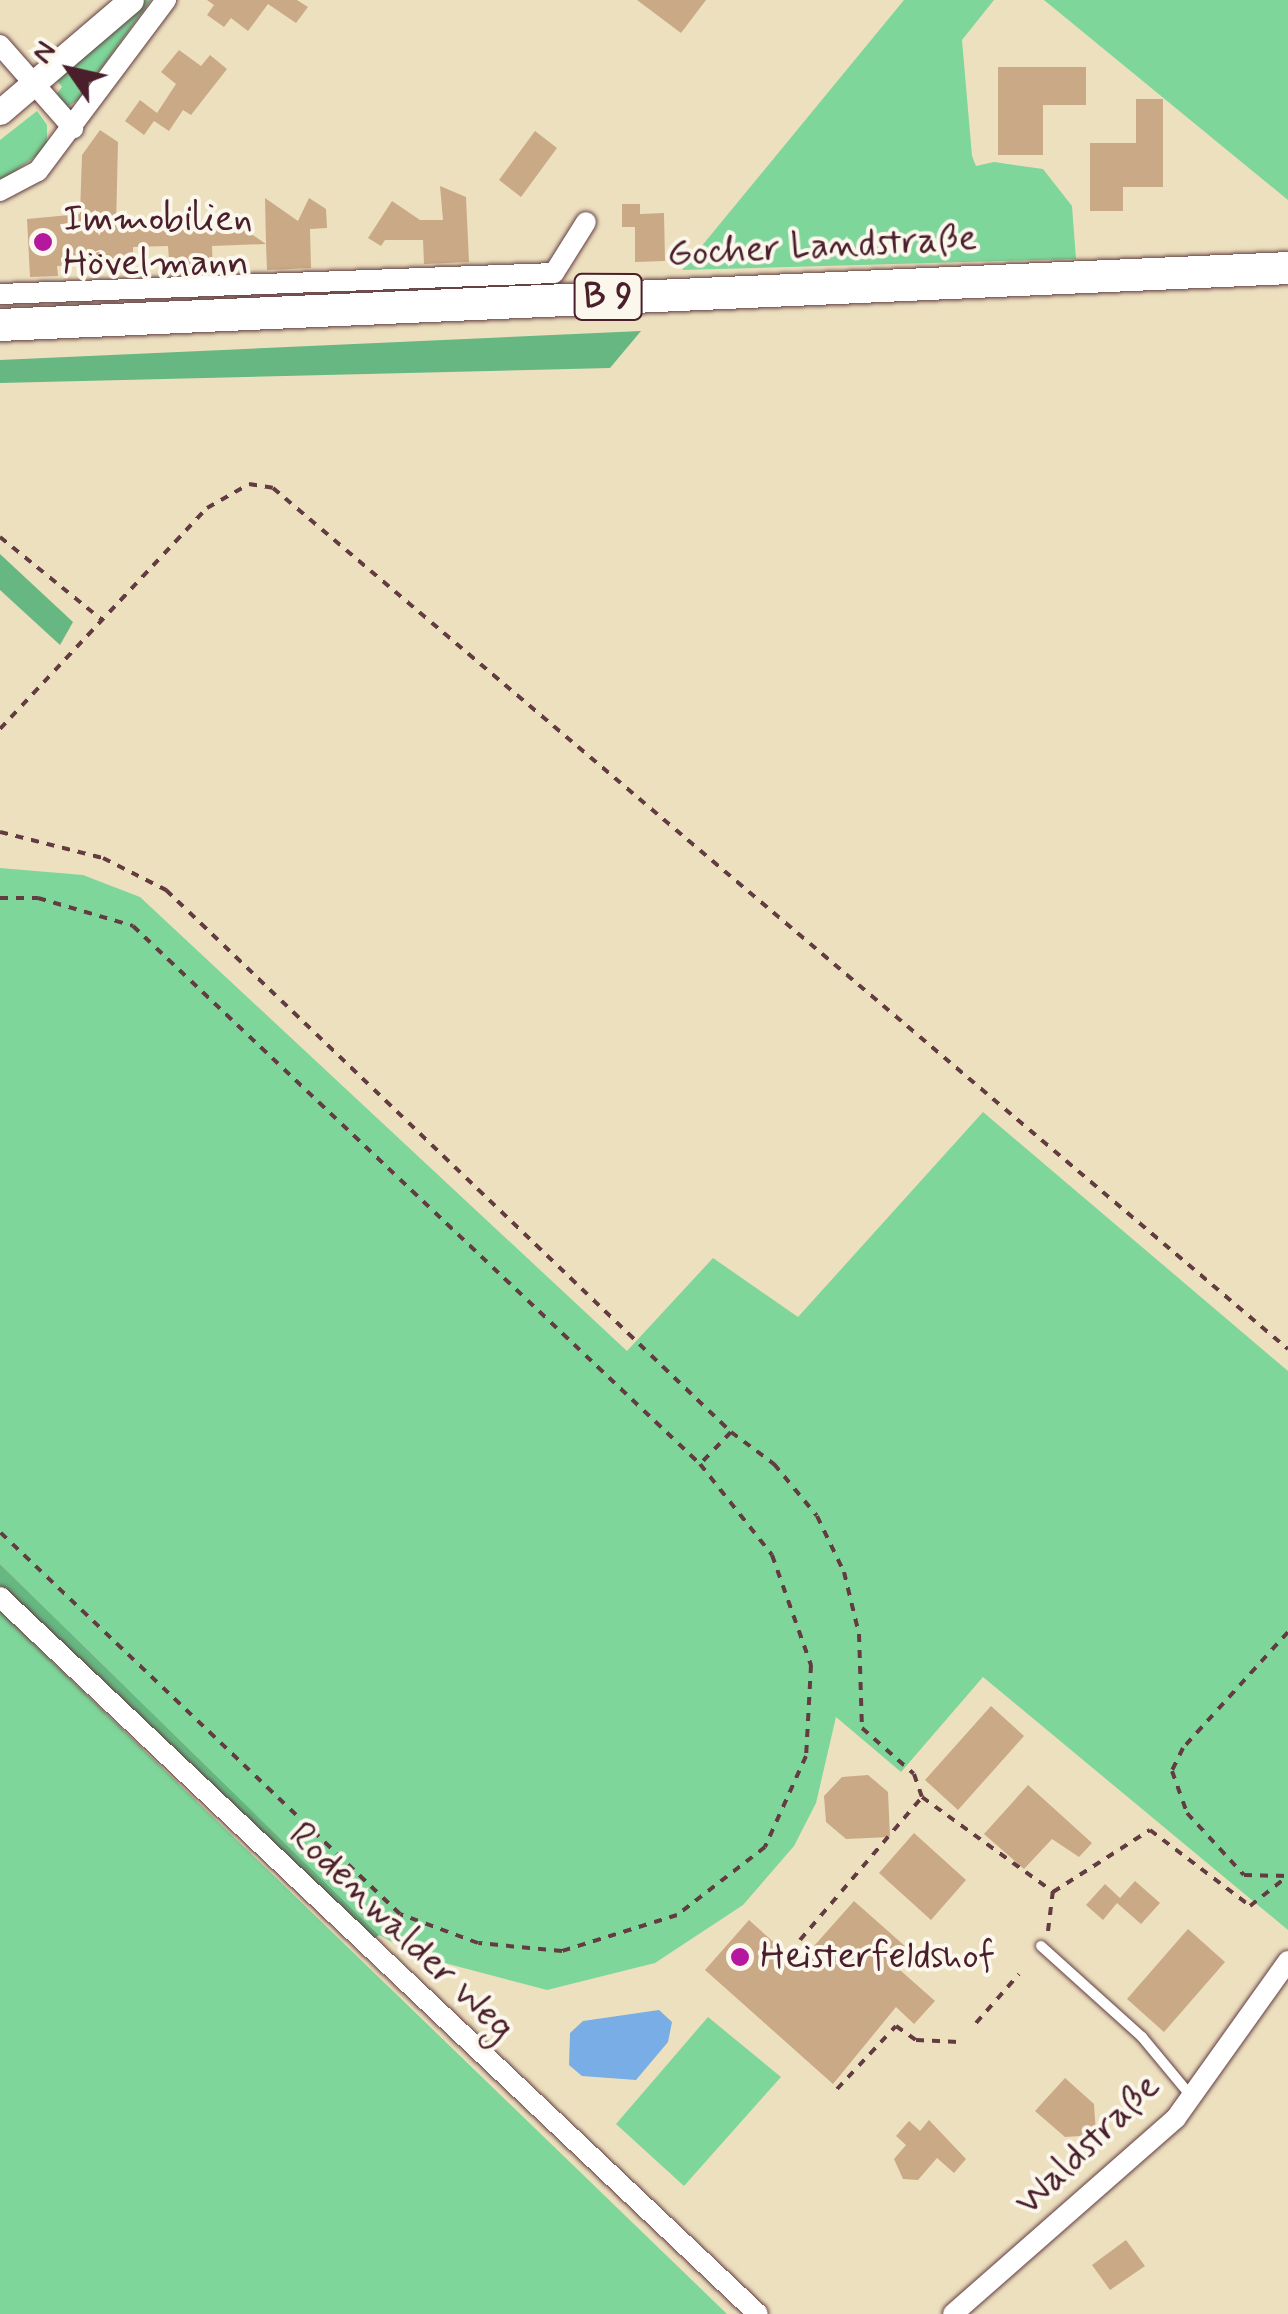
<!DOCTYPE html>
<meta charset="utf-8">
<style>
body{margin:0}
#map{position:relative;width:1288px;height:2314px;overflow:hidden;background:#ede0bf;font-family:Mynerve,sans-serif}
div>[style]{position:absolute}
.green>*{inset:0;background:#7fd69a}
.forest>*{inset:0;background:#67b782}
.water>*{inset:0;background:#78ade5}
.building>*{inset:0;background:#caa986}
.path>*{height:4px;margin-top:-2px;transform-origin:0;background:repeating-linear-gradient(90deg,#623c41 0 8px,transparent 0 16px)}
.roads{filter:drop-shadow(0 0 2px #623c41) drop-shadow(0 0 2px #623c41)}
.service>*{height:10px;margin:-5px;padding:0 5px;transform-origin:5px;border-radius:5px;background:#fff}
.minor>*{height:20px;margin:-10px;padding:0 10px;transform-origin:10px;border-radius:10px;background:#fff}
.tertiary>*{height:25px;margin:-12.5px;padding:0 12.5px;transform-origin:12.5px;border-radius:12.5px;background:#fff}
.primary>*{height:32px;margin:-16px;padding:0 16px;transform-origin:16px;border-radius:16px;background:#fff}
.dots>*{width:28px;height:28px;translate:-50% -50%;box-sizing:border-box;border:5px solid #fbf7ec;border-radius:50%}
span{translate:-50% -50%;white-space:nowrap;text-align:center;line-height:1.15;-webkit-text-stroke:8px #fbf7ec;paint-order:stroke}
.shield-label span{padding:2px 8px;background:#fbf7ec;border:2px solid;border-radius:8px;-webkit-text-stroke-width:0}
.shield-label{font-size:35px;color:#4a1f2b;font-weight:700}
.poi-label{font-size:38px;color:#4a1f2b}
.left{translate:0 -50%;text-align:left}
.street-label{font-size:38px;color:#4a1f2b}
.north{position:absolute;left:20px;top:20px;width:100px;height:100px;-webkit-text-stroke:8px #fbf7ec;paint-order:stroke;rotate:304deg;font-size:28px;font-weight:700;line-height:40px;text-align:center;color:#4a1f2b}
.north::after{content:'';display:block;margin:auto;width:35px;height:45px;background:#4a1f2b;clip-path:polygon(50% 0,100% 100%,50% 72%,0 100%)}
</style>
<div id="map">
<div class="green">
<div style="clip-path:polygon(146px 0,151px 0,79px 99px,66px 108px,52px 100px,62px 87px,56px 79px)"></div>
<div style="clip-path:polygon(904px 0,994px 0,962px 40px,972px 156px,976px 166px,994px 162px,1043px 169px,1072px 206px,1076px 259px,682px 270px)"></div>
<div style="clip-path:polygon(1044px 0,1288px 0,1288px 200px)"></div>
<div style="clip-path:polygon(37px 111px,47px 125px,47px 148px,0 182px,0 140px)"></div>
<div style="clip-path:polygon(0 868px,83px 875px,140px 897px,627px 1351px,713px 1258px,798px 1317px,983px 1112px,1288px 1371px,1288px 1930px,983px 1677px,901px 1772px,836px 1717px,816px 1803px,794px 1846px,743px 1905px,655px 1963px,547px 1990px,418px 1956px,379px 1935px,0 1564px)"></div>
<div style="clip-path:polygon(0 1611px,727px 2314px,0 2314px)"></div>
<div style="clip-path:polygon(708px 2017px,781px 2077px,684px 2186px,616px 2124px)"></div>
</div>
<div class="forest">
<div style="clip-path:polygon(641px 331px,610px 368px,0 383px,0 360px)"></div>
<div style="clip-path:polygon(0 554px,73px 622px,60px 645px,0 590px)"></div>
<div style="clip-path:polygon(0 1564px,379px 1935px,365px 1947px,0 1597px)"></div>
</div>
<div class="water">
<div style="clip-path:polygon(659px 2010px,672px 2022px,668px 2042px,636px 2080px,582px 2076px,569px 2065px,570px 2033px,583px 2021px)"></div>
</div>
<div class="building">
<div style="clip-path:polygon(207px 0,297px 0,308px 7px,296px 23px,268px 4px,248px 31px,231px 18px,224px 27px,207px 15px,214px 5px)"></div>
<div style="clip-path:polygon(637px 0,706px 0,681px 33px)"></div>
<div style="clip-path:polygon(179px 50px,201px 66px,210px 55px,227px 69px,191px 115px,183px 110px,169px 131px,154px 121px,144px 135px,125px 121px,140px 100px,157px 113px,176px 84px,161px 72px)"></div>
<div style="clip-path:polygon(998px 67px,1086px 67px,1086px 105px,1043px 105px,1043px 155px,998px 155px)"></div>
<div style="clip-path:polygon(1136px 99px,1163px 99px,1163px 187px,1123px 187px,1123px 211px,1090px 211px,1090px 143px,1136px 143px)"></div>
<div style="clip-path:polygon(100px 130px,118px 142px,116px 227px,238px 225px,266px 244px,265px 198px,298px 221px,309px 198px,326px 209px,327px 228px,310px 229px,311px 268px,267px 270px,266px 244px,212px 246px,213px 272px,170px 274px,168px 246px,133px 247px,133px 265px,57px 266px,58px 276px,30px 277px,27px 219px,80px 214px,82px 155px)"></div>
<div style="clip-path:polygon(535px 131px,557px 148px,521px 197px,499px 180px)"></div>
<div style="clip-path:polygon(440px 186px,466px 197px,469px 262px,424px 264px,423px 240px,385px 240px,381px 246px,368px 238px,392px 201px,420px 220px,443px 220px)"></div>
<div style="clip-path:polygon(622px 204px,640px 204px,640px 214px,664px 213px,665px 261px,635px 262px,635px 227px,622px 227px)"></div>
<div style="clip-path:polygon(991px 1706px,1024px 1736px,958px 1810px,925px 1780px)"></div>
<div style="clip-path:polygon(868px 1775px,888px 1792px,890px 1837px,846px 1839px,826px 1822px,824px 1796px,842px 1777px)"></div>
<div style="clip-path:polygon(1028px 1785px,1092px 1843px,1079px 1857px,1052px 1839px,1024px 1869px,984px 1834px)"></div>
<div style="clip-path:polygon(914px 1833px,966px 1880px,931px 1920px,879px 1873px)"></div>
<div style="clip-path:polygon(1135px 1881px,1160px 1903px,1141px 1924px,1117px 1903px,1103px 1920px,1086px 1905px,1105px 1884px,1120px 1898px)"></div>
<div style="clip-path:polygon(854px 1901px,906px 1947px,892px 1963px,935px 2001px,914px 2024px,896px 2007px,833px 2084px,705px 1970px,749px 1920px,798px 1964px)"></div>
<div style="clip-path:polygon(1188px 1929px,1225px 1962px,1164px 2032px,1127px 1999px)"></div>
<div style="clip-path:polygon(1065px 2078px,1094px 2104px,1096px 2135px,1065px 2137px,1035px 2111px)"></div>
<div style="clip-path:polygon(929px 2120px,966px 2159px,954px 2173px,937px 2158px,918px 2180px,903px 2179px,894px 2159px,906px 2145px,896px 2136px,909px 2121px,920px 2131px)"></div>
<div style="clip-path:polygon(1126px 2240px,1145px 2266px,1110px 2290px,1092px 2265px)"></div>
</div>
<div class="path">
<div style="left:0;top:537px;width:132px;rotate:39.1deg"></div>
<div style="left:0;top:729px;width:303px;rotate:-46.9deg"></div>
<div style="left:207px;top:508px;width:48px;rotate:-29.7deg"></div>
<div style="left:249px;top:484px;width:24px;rotate:9deg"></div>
<div style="left:273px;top:488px;width:1331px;rotate:40.31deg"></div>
<div style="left:0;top:832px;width:106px;rotate:14.2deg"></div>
<div style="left:103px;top:858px;width:71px;rotate:26.9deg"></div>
<div style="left:166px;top:890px;width:783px;rotate:43.81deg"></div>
<div style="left:731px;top:1432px;width:45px;rotate:134.1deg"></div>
<div style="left:0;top:898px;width:38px"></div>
<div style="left:38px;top:898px;width:99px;rotate:16.4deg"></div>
<div style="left:133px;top:926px;width:782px;rotate:43.5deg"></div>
<div style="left:700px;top:1464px;width:116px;rotate:51.6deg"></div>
<div style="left:772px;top:1555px;width:117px;rotate:70.5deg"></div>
<div style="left:811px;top:1665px;width:91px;rotate:93.1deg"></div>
<div style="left:806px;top:1756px;width:100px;rotate:114.3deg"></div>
<div style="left:765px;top:1847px;width:111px;rotate:142.3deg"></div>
<div style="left:677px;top:1915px;width:121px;rotate:162.6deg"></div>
<div style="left:562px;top:1951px;width:84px;rotate:-174.6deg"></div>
<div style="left:478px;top:1943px;width:83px;rotate:-159.6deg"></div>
<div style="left:400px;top:1914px;width:553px;rotate:-136.32deg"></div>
<div style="left:731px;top:1432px;width:54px;rotate:36.7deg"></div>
<div style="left:774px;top:1464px;width:67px;rotate:50.4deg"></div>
<div style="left:817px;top:1516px;width:62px;rotate:64.3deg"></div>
<div style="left:844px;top:1572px;width:64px;rotate:76.4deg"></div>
<div style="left:859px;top:1634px;width:94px;rotate:88.2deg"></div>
<div style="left:862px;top:1728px;width:69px;rotate:41.5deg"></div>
<div style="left:914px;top:1774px;width:24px;rotate:71deg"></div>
<div style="left:1288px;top:1632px;width:156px;rotate:132.2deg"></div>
<div style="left:1183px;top:1748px;width:25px;rotate:116deg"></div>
<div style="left:1172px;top:1771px;width:45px;rotate:70.3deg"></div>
<div style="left:1187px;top:1813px;width:84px;rotate:47.4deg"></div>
<div style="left:1244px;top:1875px;width:44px;rotate:1.3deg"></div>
<div style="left:1048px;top:1931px;width:39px;rotate:-83deg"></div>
<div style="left:800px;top:1940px;width:188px;rotate:-49.5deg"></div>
<div style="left:922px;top:1797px;width:162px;rotate:35.9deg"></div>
<div style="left:1053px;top:1892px;width:115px;rotate:-32.6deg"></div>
<div style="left:1150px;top:1830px;width:126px;rotate:37.2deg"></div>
<div style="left:1250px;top:1906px;width:43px;rotate:-38.5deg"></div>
<div style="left:976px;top:2023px;width:65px;rotate:-48.7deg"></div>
<div style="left:837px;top:2089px;width:86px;rotate:-46.9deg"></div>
<div style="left:896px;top:2026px;width:24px;rotate:35deg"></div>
<div style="left:916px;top:2040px;width:43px;rotate:2.7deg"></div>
</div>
<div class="roads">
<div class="service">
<div style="left:1041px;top:1946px;width:136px;rotate:42deg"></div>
<div style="left:1142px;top:2037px;width:77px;rotate:50.3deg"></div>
</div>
<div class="minor">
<div style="left:0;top:45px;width:111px;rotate:48.7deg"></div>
<div style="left:0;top:191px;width:43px;rotate:-27.8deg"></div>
<div style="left:38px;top:171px;width:214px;rotate:-53.2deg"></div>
<div style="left:0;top:294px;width:554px;rotate:-2.17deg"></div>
<div style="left:554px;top:273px;width:60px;rotate:-57.9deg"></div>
<div style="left:0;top:1597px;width:1043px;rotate:43.41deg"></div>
<div style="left:953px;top:2314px;width:297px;rotate:-41.3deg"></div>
<div style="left:1176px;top:2118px;width:193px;rotate:-54.5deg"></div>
</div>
<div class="tertiary">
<div style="left:0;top:112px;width:172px;rotate:-40.5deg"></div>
</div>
<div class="primary">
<div style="left:0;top:325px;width:1289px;rotate:-2.53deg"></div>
</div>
</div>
<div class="dots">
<div style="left:43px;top:242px;background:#b5179e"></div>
<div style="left:740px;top:1957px;background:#b5179e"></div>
</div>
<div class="shield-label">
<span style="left:608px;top:297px">B 9</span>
</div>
<div class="poi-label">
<span class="left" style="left:63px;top:242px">Immobilien<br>Hövelmann</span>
<span class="left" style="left:760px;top:1957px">Heisterfeldshof</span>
</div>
<div class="street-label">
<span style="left:822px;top:247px;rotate:-3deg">Gocher Landstraße</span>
<span style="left:401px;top:1932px;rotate:44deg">Rodenwalder Weg</span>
<span style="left:1088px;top:2145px;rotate:-44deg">Waldstraße</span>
</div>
<div class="north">N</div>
</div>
